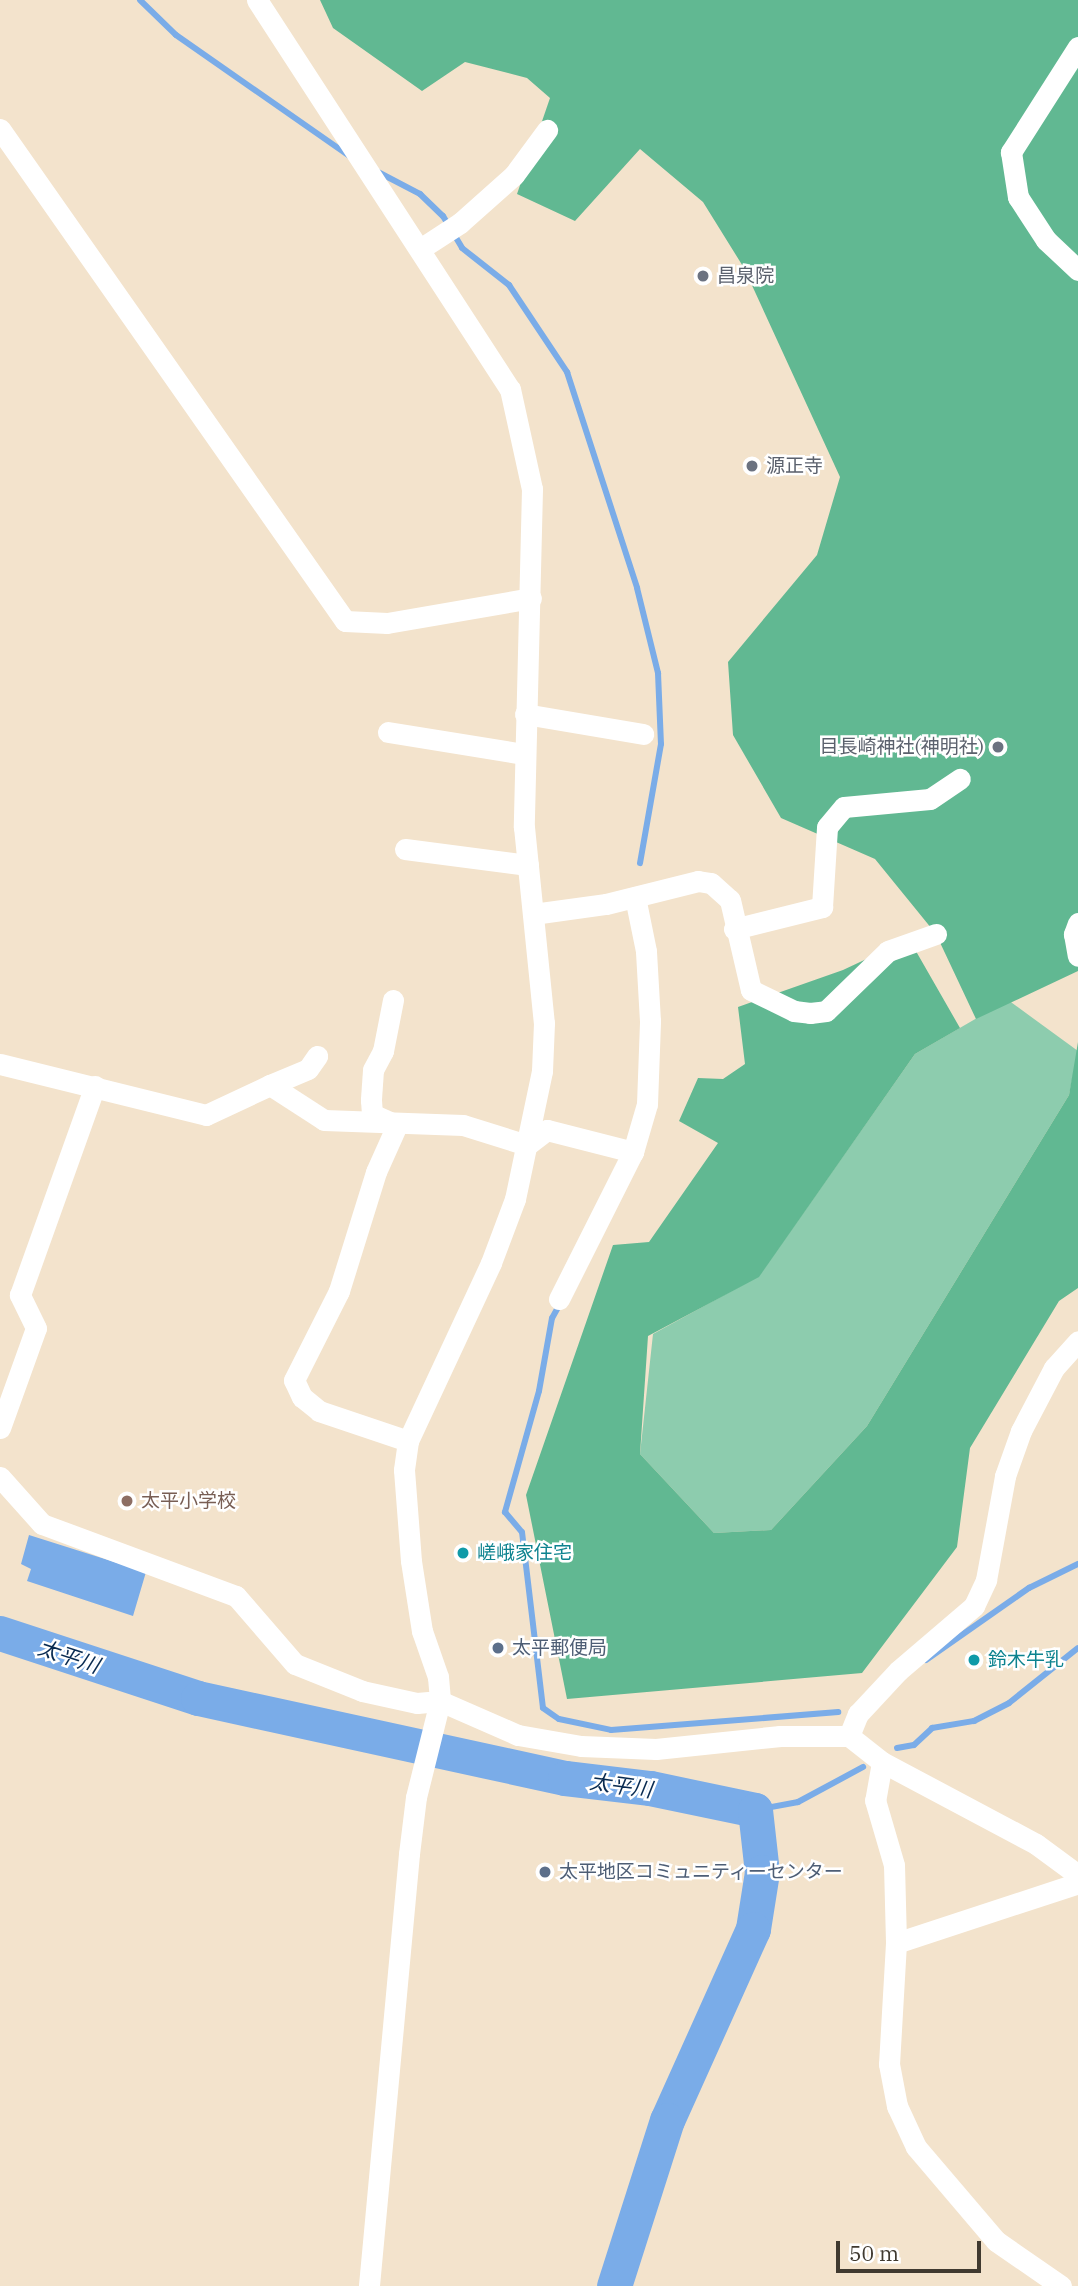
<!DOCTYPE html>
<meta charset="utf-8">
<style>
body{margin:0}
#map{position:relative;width:1078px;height:2286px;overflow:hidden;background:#f3e3cc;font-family:"IBM Plex Serif","Noto Sans JP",serif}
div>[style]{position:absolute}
.green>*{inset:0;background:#8dccae}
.forest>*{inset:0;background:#61b892}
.water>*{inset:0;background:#7aace8}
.stream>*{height:6px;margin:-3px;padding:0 3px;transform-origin:3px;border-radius:3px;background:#7aace8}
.river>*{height:35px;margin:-17.5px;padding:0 17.5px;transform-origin:17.5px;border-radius:17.5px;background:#7aace8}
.minor>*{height:21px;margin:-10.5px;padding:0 10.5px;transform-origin:10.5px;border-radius:10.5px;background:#fff}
.dots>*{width:19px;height:19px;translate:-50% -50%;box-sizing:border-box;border:4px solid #fff;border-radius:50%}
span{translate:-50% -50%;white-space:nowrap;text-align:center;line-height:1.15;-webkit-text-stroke:5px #fff;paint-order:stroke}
.worship-label{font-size:19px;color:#5b616d}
.left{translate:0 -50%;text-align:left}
.right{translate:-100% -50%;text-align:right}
.education-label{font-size:19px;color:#785e54}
.culture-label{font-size:19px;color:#0d838f}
.service-label{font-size:19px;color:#4e5e75}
.water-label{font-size:21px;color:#092b51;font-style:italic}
.scale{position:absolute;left:836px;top:2241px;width:145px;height:32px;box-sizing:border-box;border:4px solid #403a30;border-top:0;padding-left:9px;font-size:21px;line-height:24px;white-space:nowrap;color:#403a30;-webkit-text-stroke:5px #fff;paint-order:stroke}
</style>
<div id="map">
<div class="green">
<div style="clip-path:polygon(1008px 1000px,1078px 1051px,1069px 1095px,867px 1426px,771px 1530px,714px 1533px,640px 1454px,653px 1334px,759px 1276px,915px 1054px)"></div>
</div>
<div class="forest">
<div style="clip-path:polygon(320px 0,1078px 0,1078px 971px,976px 1019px,936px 934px,875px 859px,781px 818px,733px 735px,728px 662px,817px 555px,840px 477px,744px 268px,703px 202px,640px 149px,575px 221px,517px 194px,550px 98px,527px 78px,465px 62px,422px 91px,333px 28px)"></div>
<div style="clip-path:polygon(909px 939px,960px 1028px,915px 1054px,759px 1277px,648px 1336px,640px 1454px,714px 1533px,771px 1530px,867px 1426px,1069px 1095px,1078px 1042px,1078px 1288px,1059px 1301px,970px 1448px,957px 1547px,862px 1673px,567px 1699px,526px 1495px,613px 1245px,649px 1242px,718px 1143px,679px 1121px,698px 1078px,723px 1079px,745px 1064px,738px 1007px,843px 970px)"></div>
</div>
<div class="water">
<div style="clip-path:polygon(29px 1535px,146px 1572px,133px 1616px,27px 1581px,31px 1569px,21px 1564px)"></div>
</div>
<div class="stream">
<div style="left:140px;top:0;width:50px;rotate:44.2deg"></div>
<div style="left:176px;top:35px;width:213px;rotate:34.9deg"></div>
<div style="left:376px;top:171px;width:50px;rotate:27.6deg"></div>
<div style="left:420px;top:194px;width:32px;rotate:44deg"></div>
<div style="left:443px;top:216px;width:37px;rotate:59deg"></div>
<div style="left:462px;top:248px;width:60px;rotate:38.2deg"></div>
<div style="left:509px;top:285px;width:105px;rotate:56.3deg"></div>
<div style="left:567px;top:372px;width:227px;rotate:72deg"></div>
<div style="left:637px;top:588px;width:88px;rotate:76.1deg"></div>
<div style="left:658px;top:673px;width:71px;rotate:87.6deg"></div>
<div style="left:661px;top:744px;width:121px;rotate:100deg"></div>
<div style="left:561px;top:1302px;width:18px;rotate:119deg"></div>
<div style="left:552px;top:1318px;width:74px;rotate:100.1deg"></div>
<div style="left:539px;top:1391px;width:126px;rotate:105.7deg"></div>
<div style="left:505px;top:1512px;width:26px;rotate:50deg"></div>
<div style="left:522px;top:1532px;width:177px;rotate:83.2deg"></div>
<div style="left:543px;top:1708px;width:19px;rotate:35deg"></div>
<div style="left:559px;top:1719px;width:53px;rotate:11.9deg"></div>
<div style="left:611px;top:1730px;width:228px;rotate:-4.5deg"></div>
<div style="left:926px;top:1660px;width:126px;rotate:-35deg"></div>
<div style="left:1029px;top:1588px;width:55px;rotate:-26.1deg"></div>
<div style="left:897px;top:1748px;width:17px;rotate:-10deg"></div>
<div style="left:914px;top:1745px;width:25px;rotate:-43deg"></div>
<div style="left:932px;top:1728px;width:43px;rotate:-9.5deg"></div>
<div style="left:974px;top:1721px;width:39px;rotate:-27deg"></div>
<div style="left:1009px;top:1703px;width:88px;rotate:-38.6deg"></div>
<div style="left:755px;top:1810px;width:44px;rotate:-10.5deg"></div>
<div style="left:798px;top:1802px;width:74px;rotate:-28.3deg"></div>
</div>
<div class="river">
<div style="left:0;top:1633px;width:208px;rotate:18.2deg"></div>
<div style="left:198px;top:1698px;width:376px;rotate:12.3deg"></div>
<div style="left:565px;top:1778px;width:86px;rotate:6.7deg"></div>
<div style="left:650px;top:1788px;width:107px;rotate:11.8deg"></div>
<div style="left:755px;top:1810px;width:62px;rotate:83.6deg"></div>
<div style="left:762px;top:1872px;width:58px;rotate:99deg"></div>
<div style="left:753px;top:1929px;width:209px;rotate:114.2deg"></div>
<div style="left:667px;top:2120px;width:174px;rotate:107.7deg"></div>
</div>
<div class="minor">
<div style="left:257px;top:0;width:464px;rotate:57deg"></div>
<div style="left:510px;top:389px;width:102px;rotate:77.6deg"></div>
<div style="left:532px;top:489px;width:338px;rotate:91.4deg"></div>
<div style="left:524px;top:827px;width:197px;rotate:84.2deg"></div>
<div style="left:544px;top:1023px;width:48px;rotate:92.4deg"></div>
<div style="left:542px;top:1071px;width:131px;rotate:101.9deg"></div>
<div style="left:515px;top:1199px;width:68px;rotate:110.6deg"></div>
<div style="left:491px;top:1263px;width:196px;rotate:115deg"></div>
<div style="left:408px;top:1441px;width:29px;rotate:98deg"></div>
<div style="left:404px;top:1470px;width:91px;rotate:85.6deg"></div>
<div style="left:411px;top:1561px;width:71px;rotate:81.1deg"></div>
<div style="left:422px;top:1631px;width:49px;rotate:70.8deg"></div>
<div style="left:438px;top:1677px;width:24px;rotate:85deg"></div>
<div style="left:440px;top:1701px;width:99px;rotate:104deg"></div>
<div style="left:416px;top:1797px;width:57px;rotate:97deg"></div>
<div style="left:409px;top:1854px;width:434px;rotate:95.3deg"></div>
<div style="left:1078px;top:47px;width:125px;rotate:122.5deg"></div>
<div style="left:1011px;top:152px;width:46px;rotate:81.2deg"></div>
<div style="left:1018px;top:197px;width:51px;rotate:56.9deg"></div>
<div style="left:1046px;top:240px;width:44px;rotate:43.2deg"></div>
<div style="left:0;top:129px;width:601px;rotate:54.96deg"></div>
<div style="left:345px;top:621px;width:42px;rotate:2.7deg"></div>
<div style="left:387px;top:623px;width:146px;rotate:-9.8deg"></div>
<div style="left:420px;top:249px;width:48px;rotate:-33deg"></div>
<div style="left:460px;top:223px;width:72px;rotate:-41.6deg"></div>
<div style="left:514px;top:175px;width:56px;rotate:-53.7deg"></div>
<div style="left:525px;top:714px;width:120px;rotate:9.6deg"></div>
<div style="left:388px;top:732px;width:138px;rotate:9.2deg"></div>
<div style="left:405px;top:849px;width:124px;rotate:7.4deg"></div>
<div style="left:533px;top:914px;width:74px;rotate:-7.8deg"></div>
<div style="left:606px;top:904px;width:95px;rotate:-14deg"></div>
<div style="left:698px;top:881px;width:13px;rotate:9deg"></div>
<div style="left:711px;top:883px;width:25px;rotate:42deg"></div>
<div style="left:730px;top:900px;width:92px;rotate:76.9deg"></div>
<div style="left:751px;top:990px;width:48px;rotate:26deg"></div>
<div style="left:794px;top:1011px;width:16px;rotate:7deg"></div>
<div style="left:810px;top:1013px;width:16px;rotate:-7deg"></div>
<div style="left:826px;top:1011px;width:86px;rotate:-44.1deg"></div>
<div style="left:888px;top:951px;width:51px;rotate:-19.5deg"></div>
<div style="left:1078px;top:923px;width:12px;rotate:110deg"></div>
<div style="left:1074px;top:934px;width:22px;rotate:80deg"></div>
<div style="left:734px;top:929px;width:91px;rotate:-14deg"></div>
<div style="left:822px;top:907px;width:80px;rotate:-86.4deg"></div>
<div style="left:827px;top:827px;width:26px;rotate:-50deg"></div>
<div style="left:844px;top:807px;width:86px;rotate:-5.3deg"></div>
<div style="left:930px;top:799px;width:36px;rotate:-34deg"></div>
<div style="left:393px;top:1000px;width:52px;rotate:101.1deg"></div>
<div style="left:383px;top:1051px;width:21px;rotate:118deg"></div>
<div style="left:373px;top:1070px;width:30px;rotate:94deg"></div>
<div style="left:371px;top:1100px;width:14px;rotate:86deg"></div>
<div style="left:372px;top:1114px;width:27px;rotate:24deg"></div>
<div style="left:397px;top:1125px;width:51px;rotate:114.1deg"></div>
<div style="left:376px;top:1172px;width:125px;rotate:107.3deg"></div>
<div style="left:339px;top:1291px;width:100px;rotate:116.8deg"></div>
<div style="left:294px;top:1380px;width:19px;rotate:65deg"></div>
<div style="left:302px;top:1397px;width:22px;rotate:39deg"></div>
<div style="left:319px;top:1411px;width:94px;rotate:18.6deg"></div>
<div style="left:0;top:1064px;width:212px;rotate:13.9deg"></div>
<div style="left:206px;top:1115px;width:71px;rotate:-25.1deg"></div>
<div style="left:270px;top:1085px;width:64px;rotate:32.9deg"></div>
<div style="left:324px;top:1120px;width:139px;rotate:2.1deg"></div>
<div style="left:463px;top:1125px;width:67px;rotate:17.4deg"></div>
<div style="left:527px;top:1145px;width:25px;rotate:-37deg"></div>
<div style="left:547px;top:1130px;width:89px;rotate:14.3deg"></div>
<div style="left:633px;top:1152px;width:50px;rotate:-73.7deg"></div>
<div style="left:647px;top:1104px;width:83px;rotate:-87.9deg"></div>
<div style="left:650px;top:1021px;width:70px;rotate:-93.3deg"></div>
<div style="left:646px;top:951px;width:55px;rotate:-101.5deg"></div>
<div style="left:270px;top:1085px;width:41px;rotate:-22.8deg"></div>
<div style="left:308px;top:1069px;width:16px;rotate:-55deg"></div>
<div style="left:559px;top:1299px;width:165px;rotate:-63.3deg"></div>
<div style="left:0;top:1428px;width:106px;rotate:-70.2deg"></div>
<div style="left:36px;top:1328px;width:37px;rotate:-116deg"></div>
<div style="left:20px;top:1295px;width:222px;rotate:-70.3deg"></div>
<div style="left:0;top:1477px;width:63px;rotate:48.2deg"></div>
<div style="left:42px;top:1524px;width:207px;rotate:20.4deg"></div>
<div style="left:236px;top:1596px;width:90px;rotate:49.1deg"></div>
<div style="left:295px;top:1664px;width:72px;rotate:21.9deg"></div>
<div style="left:362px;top:1691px;width:56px;rotate:12.3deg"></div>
<div style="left:417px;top:1703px;width:23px;rotate:-5deg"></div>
<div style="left:440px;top:1701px;width:85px;rotate:23.6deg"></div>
<div style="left:518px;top:1735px;width:64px;rotate:9.9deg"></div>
<div style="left:581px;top:1746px;width:75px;rotate:2.3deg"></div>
<div style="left:656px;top:1749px;width:125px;rotate:-6deg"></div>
<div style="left:780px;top:1736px;width:69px"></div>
<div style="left:849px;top:1736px;width:42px;rotate:38.2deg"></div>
<div style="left:882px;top:1762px;width:174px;rotate:28deg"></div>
<div style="left:1036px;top:1844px;width:52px;rotate:36.4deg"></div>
<div style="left:849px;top:1736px;width:24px;rotate:-68deg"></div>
<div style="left:858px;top:1714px;width:59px;rotate:-47.1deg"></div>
<div style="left:898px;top:1671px;width:100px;rotate:-40.5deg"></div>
<div style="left:974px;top:1606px;width:29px;rotate:-65deg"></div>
<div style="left:986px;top:1580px;width:106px;rotate:-79.6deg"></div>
<div style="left:1005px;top:1476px;width:48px;rotate:-70.4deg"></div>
<div style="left:1021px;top:1431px;width:71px;rotate:-62.4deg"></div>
<div style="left:1054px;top:1368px;width:36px;rotate:-48deg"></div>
<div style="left:882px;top:1762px;width:39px;rotate:100deg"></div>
<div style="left:875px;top:1800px;width:68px;rotate:73.7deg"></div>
<div style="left:894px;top:1865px;width:78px;rotate:88.5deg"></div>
<div style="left:896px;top:1943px;width:121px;rotate:93.3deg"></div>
<div style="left:889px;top:2064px;width:43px;rotate:79.2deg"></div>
<div style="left:897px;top:2106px;width:45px;rotate:65.1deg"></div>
<div style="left:916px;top:2147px;width:123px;rotate:49.6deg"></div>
<div style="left:996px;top:2241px;width:79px;rotate:34.7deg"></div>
<div style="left:896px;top:1943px;width:192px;rotate:-18.2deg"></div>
</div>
<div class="dots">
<div style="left:703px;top:276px;background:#6b7280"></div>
<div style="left:752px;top:466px;background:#6b7280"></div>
<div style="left:998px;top:747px;background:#6b7280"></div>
<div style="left:127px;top:1501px;background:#8d6e63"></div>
<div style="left:463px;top:1553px;background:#0f9aa8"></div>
<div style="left:498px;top:1648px;background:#5c6f8a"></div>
<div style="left:974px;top:1660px;background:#0f9aa8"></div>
<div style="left:545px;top:1872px;background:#5c6f8a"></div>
</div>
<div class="worship-label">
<span class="left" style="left:717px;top:276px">昌泉院</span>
<span class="left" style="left:766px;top:466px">源正寺</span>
<span class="right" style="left:984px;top:747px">目長崎神社(神明社)</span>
</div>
<div class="education-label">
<span class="left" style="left:141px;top:1501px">太平小学校</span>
</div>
<div class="culture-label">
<span class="left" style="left:477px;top:1553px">嵯峨家住宅</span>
<span class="left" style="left:988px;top:1660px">鈴木牛乳</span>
</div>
<div class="service-label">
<span class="left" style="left:512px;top:1648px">太平郵便局</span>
<span class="left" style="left:559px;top:1872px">太平地区コミュニティーセンター</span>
</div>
<div class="water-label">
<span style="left:69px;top:1656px;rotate:18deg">太平川</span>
<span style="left:621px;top:1785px;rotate:8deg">太平川</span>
</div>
<div class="scale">50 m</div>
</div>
